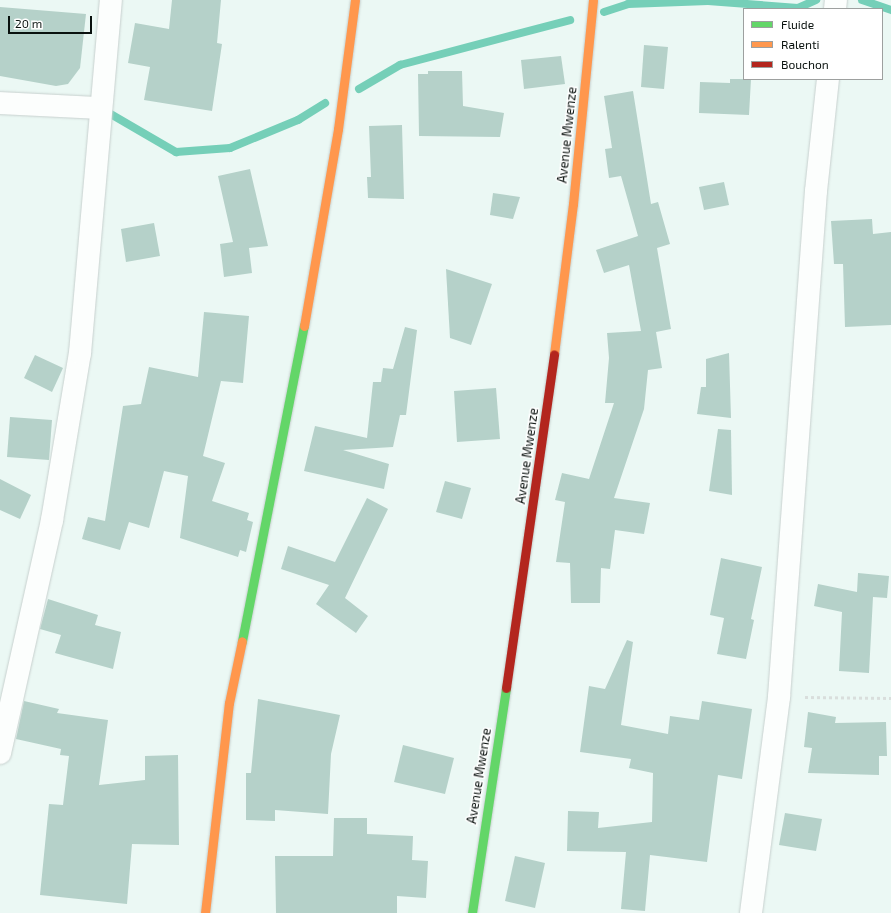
<!DOCTYPE html>
<style>
body{margin:0}
#map{position:relative;width:891px;height:913px;overflow:hidden;background:#ebf8f4;font-family:"Exo 2",sans-serif}
div>[style]{position:absolute}
.stream>*{height:8px;margin:-4px;padding:0 4px;transform-origin:4px;border-radius:4px;background:#75cfb8}
.building>*{inset:0;background:#b5d1c9}
.path>*{height:2.5px;margin-top:-1.25px;transform-origin:0;background:repeating-linear-gradient(90deg,#d9dedc 0 3px,transparent 0 6px)}
.roads{filter:drop-shadow(0 0 1px #c7d0ce) drop-shadow(0 0 1px #c7d0ce)}
.street>*{height:22px;margin:-11px;padding:0 11px;transform-origin:11px;border-radius:11px;background:#fcfefd}
.fast>*{height:9px;margin:-4.5px;padding:0 4.5px;transform-origin:4.5px;border-radius:4.5px;background:#63d668}
.slow>*{height:9px;margin:-4.5px;padding:0 4.5px;transform-origin:4.5px;border-radius:4.5px;background:#ff974d}
.jam>*{height:9px;margin:-4.5px;padding:0 4.5px;transform-origin:4.5px;border-radius:4.5px;background:#b3261e}
span{translate:-50% -50%;white-space:nowrap;text-align:center;line-height:1.15;-webkit-text-stroke:3px #fff;paint-order:stroke}
.street-label{font-size:13px;color:#09110e}
.legend{position:absolute;left:743px;top:8px;width:140px;height:72px;box-sizing:border-box;background:#fff;border:1px solid #9da09f;margin:0;padding:5px 7px;list-style:none;font-size:12px;color:#09110e}
.legend li{display:flex;align-items:center;gap:8px;height:20px}
.legend b{width:20px;border:1px solid #9da09f}
.scale{position:absolute;left:8px;top:16px;width:84px;height:18px;box-sizing:border-box;border:2px solid #09110e;border-top:0;padding-left:5px;font-size:12px;line-height:14px;white-space:nowrap;color:#09110e;-webkit-text-stroke:3px #fff;paint-order:stroke}
</style>
<div id="map">
<div class="stream">
<div style="left:862px;top:0;width:31px;rotate:19deg"></div>
<div style="left:604px;top:12px;width:25px;rotate:-18deg"></div>
<div style="left:628px;top:4px;width:80px;rotate:-2.1deg"></div>
<div style="left:708px;top:1px;width:90px;rotate:4.4deg"></div>
<div style="left:798px;top:8px;width:20px;rotate:-24deg"></div>
<div style="left:359px;top:89px;width:48px;rotate:-30.3deg"></div>
<div style="left:400px;top:65px;width:176px;rotate:-14.8deg"></div>
<div style="left:102px;top:109px;width:86px;rotate:30.2deg"></div>
<div style="left:176px;top:152px;width:54px;rotate:-4.2deg"></div>
<div style="left:230px;top:148px;width:74px;rotate:-22.4deg"></div>
<div style="left:298px;top:120px;width:32px;rotate:-32deg"></div>
</div>
<div class="building">
<div style="clip-path:polygon(172px 0,221px 0,217px 43px,222px 44px,212px 111px,144px 100px,150px 67px,128px 63px,135px 23px,169px 29px)"></div>
<div style="clip-path:polygon(0 7px,86px 14px,80px 68px,68px 84px,56px 86px,0 76px)"></div>
<div style="clip-path:polygon(644px 45px,668px 47px,664px 89px,641px 87px)"></div>
<div style="clip-path:polygon(561px 56px,565px 84px,524px 89px,521px 60px)"></div>
<div style="clip-path:polygon(428px 71px,462px 71px,463px 106px,504px 113px,500px 137px,419px 136px,418px 74px,428px 74px)"></div>
<div style="clip-path:polygon(730px 79px,751px 79px,749px 115px,699px 113px,700px 82px,730px 83px)"></div>
<div style="clip-path:polygon(633px 91px,651px 204px,658px 202px,670px 244px,657px 248px,671px 329px,656px 332px,662px 368px,648px 370px,644px 409px,614px 498px,650px 503px,644px 534px,615px 530px,610px 569px,601px 568px,600px 603px,571px 603px,570px 563px,556px 562px,565px 502px,555px 500px,562px 473px,589px 479px,614px 403px,605px 403px,609px 358px,607px 333px,641px 331px,629px 265px,604px 273px,596px 250px,638px 236px,621px 176px,609px 178px,605px 149px,612px 148px,604px 96px)"></div>
<div style="clip-path:polygon(402px 125px,404px 199px,368px 198px,367px 177px,371px 177px,369px 126px)"></div>
<div style="clip-path:polygon(250px 169px,268px 246px,249px 248px,252px 273px,224px 277px,220px 244px,233px 242px,218px 176px)"></div>
<div style="clip-path:polygon(724px 182px,729px 205px,704px 210px,699px 187px)"></div>
<div style="clip-path:polygon(493px 193px,520px 197px,513px 219px,490px 215px)"></div>
<div style="clip-path:polygon(872px 219px,873px 234px,891px 232px,891px 325px,845px 327px,843px 264px,834px 264px,831px 221px)"></div>
<div style="clip-path:polygon(154px 223px,160px 256px,126px 262px,121px 229px)"></div>
<div style="clip-path:polygon(446px 269px,492px 284px,471px 345px,450px 338px)"></div>
<div style="clip-path:polygon(204px 312px,249px 316px,243px 383px,221px 381px,203px 456px,225px 463px,212px 501px,249px 513px,247px 520px,253px 522px,246px 552px,240px 550px,238px 557px,180px 538px,188px 476px,164px 471px,149px 528px,129px 522px,120px 550px,82px 539px,88px 517px,105px 521px,123px 406px,141px 404px,149px 367px,198px 377px)"></div>
<div style="clip-path:polygon(405px 327px,417px 330px,406px 415px,400px 415px,393px 447px,343px 450px,389px 464px,384px 489px,304px 471px,315px 426px,367px 438px,373px 382px,381px 382px,383px 368px,393px 369px)"></div>
<div style="clip-path:polygon(729px 353px,731px 418px,697px 414px,701px 387px,706px 387px,706px 359px)"></div>
<div style="clip-path:polygon(35px 355px,63px 368px,52px 392px,24px 378px)"></div>
<div style="clip-path:polygon(496px 388px,500px 439px,457px 442px,454px 391px)"></div>
<div style="clip-path:polygon(10px 417px,52px 420px,49px 460px,7px 457px)"></div>
<div style="clip-path:polygon(718px 429px,731px 430px,732px 495px,709px 491px)"></div>
<div style="clip-path:polygon(0 479px,31px 495px,20px 519px,0 510px)"></div>
<div style="clip-path:polygon(445px 481px,471px 488px,462px 519px,436px 512px)"></div>
<div style="clip-path:polygon(367px 498px,388px 509px,345px 598px,368px 616px,356px 633px,316px 604px,329px 585px,281px 569px,288px 546px,335px 562px)"></div>
<div style="clip-path:polygon(721px 558px,762px 567px,751px 619px,754px 620px,746px 659px,717px 654px,724px 618px,710px 615px)"></div>
<div style="clip-path:polygon(858px 573px,889px 576px,887px 598px,873px 597px,869px 673px,839px 671px,842px 612px,814px 606px,818px 584px,857px 592px)"></div>
<div style="clip-path:polygon(48px 599px,98px 615px,95px 625px,121px 632px,113px 669px,55px 653px,61px 635px,40px 629px)"></div>
<div style="clip-path:polygon(627px 640px,633px 642px,621px 725px,668px 734px,670px 716px,699px 720px,702px 701px,752px 709px,742px 779px,718px 775px,707px 862px,650px 855px,645px 911px,621px 909px,626px 852px,567px 851px,568px 811px,599px 812px,598px 828px,652px 822px,653px 773px,629px 768px,631px 759px,580px 752px,589px 686px,605px 689px)"></div>
<div style="clip-path:polygon(258px 699px,340px 715px,331px 754px,328px 814px,275px 810px,275px 821px,246px 820px,246px 773px,251px 773px)"></div>
<div style="clip-path:polygon(24px 701px,59px 709px,57px 713px,108px 720px,99px 785px,145px 780px,145px 756px,178px 755px,179px 845px,132px 844px,127px 904px,40px 895px,49px 804px,63px 805px,69px 756px,60px 755px,61px 749px,16px 739px)"></div>
<div style="clip-path:polygon(808px 712px,836px 717px,835px 723px,886px 722px,887px 756px,879px 756px,879px 775px,808px 773px,812px 748px,804px 747px)"></div>
<div style="clip-path:polygon(403px 745px,454px 758px,445px 794px,394px 782px)"></div>
<div style="clip-path:polygon(785px 813px,822px 819px,816px 851px,779px 845px)"></div>
<div style="clip-path:polygon(334px 818px,367px 818px,367px 834px,413px 836px,412px 860px,428px 861px,426px 898px,397px 896px,397px 913px,276px 913px,275px 856px,333px 856px)"></div>
<div style="clip-path:polygon(515px 856px,545px 863px,535px 908px,505px 901px)"></div>
</div>
<div class="path">
<div style="left:805px;top:697px;width:86px;rotate:0.7deg"></div>
</div>
<div class="roads">
<div class="street">
<div style="left:835px;top:9px;width:9px;rotate:-84deg"></div>
<div style="left:0;top:103px;width:100px;rotate:2.9deg"></div>
<div style="left:0;top:753px;width:239px;rotate:-77.4deg"></div>
<div style="left:52px;top:520px;width:169px;rotate:-80.5deg"></div>
<div style="left:80px;top:353px;width:354px;rotate:-85deg"></div>
<div style="left:751px;top:913px;width:218px;rotate:-82.6deg"></div>
<div style="left:779px;top:697px;width:507px;rotate:-85.82deg"></div>
<div style="left:816px;top:191px;width:113px;rotate:-83.9deg"></div>
</div>
<div class="fast">
<div style="left:242px;top:641px;width:321px;rotate:-78.9deg"></div>
<div style="left:472px;top:913px;width:228px;rotate:-81.4deg"></div>
</div>
<div class="slow">
<div style="left:304px;top:326px;width:200px;rotate:-80.2deg"></div>
<div style="left:338px;top:129px;width:130px;rotate:-82.5deg"></div>
<div style="left:554px;top:354px;width:151px;rotate:-82.8deg"></div>
<div style="left:573px;top:204px;width:205px;rotate:-84.4deg"></div>
<div style="left:205px;top:913px;width:211px;rotate:-83.5deg"></div>
<div style="left:229px;top:703px;width:63px;rotate:-78.2deg"></div>
</div>
<div class="jam">
<div style="left:506px;top:688px;width:337px;rotate:-81.8deg"></div>
</div>
</div>
<div class="street-label">
<span style="left:567px;top:135px;rotate:-84deg">Avenue Mwenze</span>
<span style="left:527px;top:456px;rotate:-82deg">Avenue Mwenze</span>
<span style="left:479px;top:776px;rotate:-81deg">Avenue Mwenze</span>
</div>
<ul class="legend">
<li><b style="height:5px;background:#63d668"></b>Fluide</li>
<li><b style="height:5px;background:#ff974d"></b>Ralenti</li>
<li><b style="height:5px;background:#b3261e"></b>Bouchon</li>
</ul>
<div class="scale">20 m</div>
</div>
